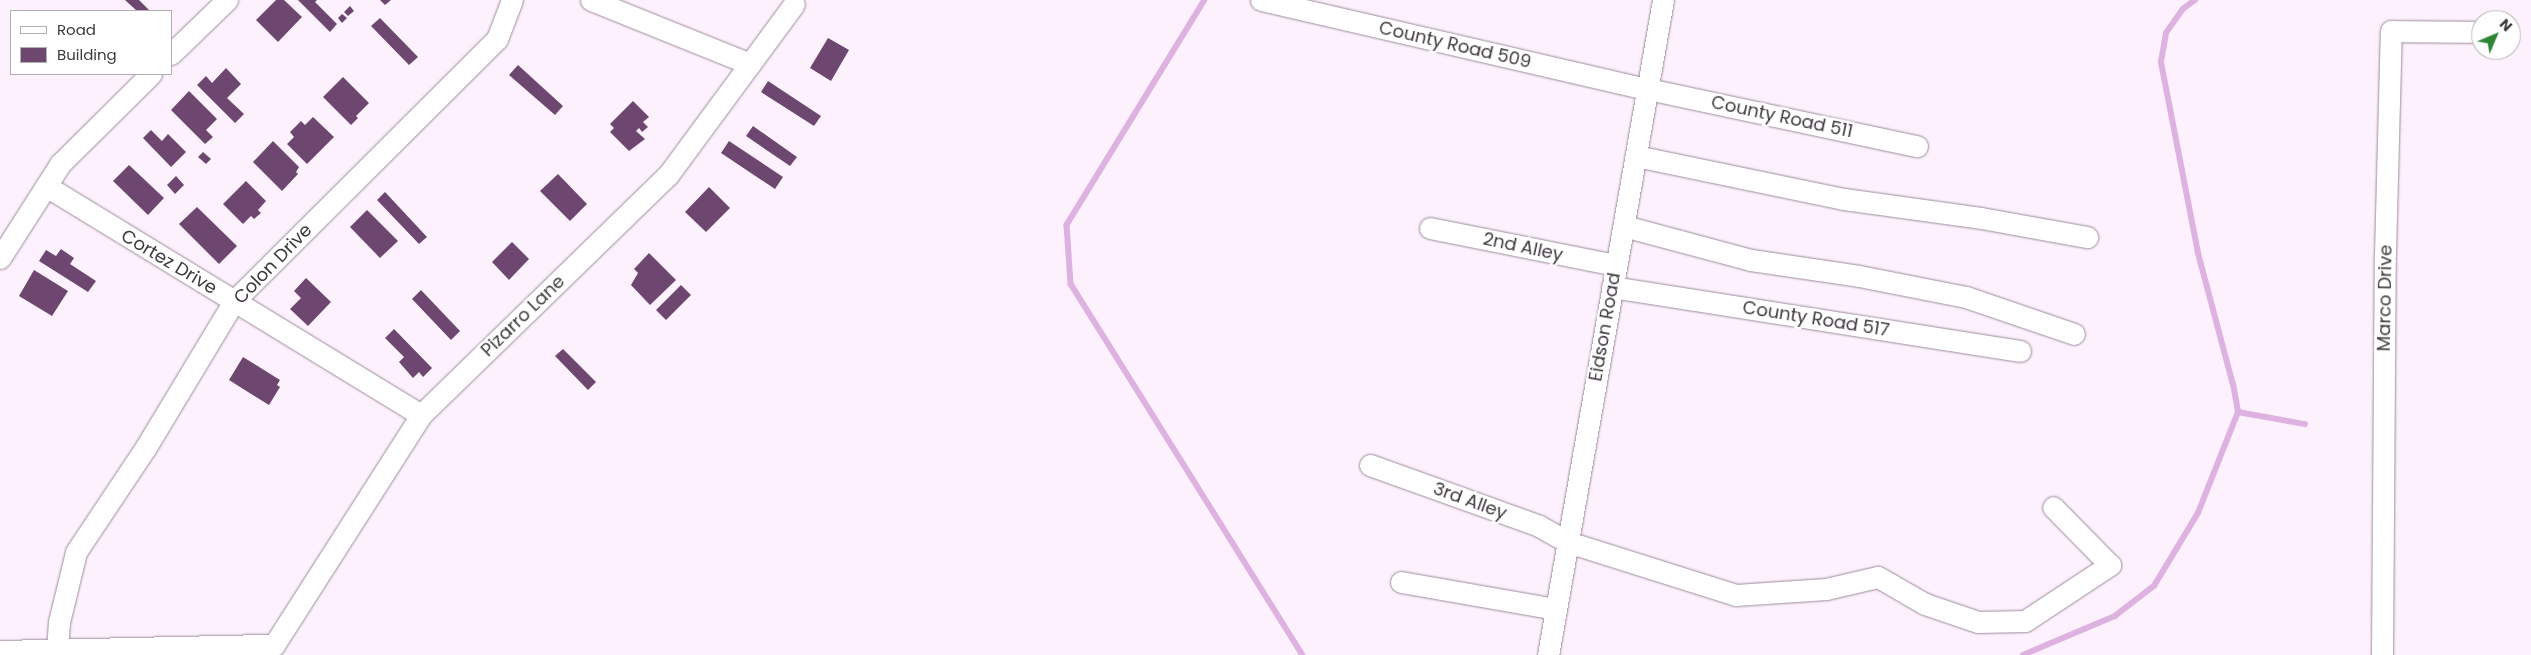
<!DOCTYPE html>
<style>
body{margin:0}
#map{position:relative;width:2531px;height:655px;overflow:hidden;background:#fef1fe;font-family:Poppins,sans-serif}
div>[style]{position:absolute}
.stream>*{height:5.5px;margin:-2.75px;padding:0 2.75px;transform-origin:2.75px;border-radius:2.75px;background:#deb2e0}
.building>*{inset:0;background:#6d476f}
.roads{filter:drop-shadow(0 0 1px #9b8c9b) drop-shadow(0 0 1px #9b8c9b)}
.minor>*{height:21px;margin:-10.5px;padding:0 10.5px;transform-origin:10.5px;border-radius:10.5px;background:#fff}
span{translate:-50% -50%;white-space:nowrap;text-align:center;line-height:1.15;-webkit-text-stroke:5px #fff;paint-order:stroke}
.street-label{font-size:18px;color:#3e383f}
.legend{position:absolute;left:10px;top:10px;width:162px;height:65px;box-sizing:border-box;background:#fff;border:1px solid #b2afb2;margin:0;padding:6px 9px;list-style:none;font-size:15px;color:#3e383f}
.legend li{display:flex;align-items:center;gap:10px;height:25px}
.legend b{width:25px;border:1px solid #b2afb2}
.north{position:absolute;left:2471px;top:10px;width:50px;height:50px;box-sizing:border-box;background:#fff;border:1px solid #b2afb2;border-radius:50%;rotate:45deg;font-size:14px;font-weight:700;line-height:20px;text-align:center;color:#3e383f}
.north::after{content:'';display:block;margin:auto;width:18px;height:22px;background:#2d8636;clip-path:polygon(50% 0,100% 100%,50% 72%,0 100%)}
</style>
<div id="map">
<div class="stream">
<div style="left:1205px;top:0;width:264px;rotate:121.5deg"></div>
<div style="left:1067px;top:225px;width:59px;rotate:86.1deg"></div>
<div style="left:1071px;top:284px;width:438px;rotate:58deg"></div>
<div style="left:2238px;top:412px;width:68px;rotate:10.2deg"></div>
<div style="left:2023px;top:655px;width:100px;rotate:-23deg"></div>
<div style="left:2115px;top:616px;width:49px;rotate:-37.6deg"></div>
<div style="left:2154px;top:586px;width:85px;rotate:-58.9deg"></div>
<div style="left:2198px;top:513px;width:109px;rotate:-68.4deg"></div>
<div style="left:2238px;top:412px;width:27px;rotate:-100deg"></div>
<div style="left:2233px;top:385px;width:137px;rotate:-104.9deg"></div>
<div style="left:2198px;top:253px;width:195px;rotate:-101deg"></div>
<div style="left:2161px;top:62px;width:29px;rotate:-80deg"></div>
<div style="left:2166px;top:33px;width:29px;rotate:-55deg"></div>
<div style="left:2183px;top:9px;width:15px;rotate:-37deg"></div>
</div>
<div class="building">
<div style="clip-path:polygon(125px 0,139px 0,149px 10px,137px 11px)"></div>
<div style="clip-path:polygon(276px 0,284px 0,302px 17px,278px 42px,256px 20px)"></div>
<div style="clip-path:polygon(298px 0,317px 0,315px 2px,337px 24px,330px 32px)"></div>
<div style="clip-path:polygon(380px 0,391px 0,385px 5px)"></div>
<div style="clip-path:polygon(350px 6px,354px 11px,348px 16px,344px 12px)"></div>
<div style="clip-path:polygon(342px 14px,347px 18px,342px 23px,338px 18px)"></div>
<div style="clip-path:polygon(380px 18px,418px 57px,409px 65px,371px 26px)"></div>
<div style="clip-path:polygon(828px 38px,849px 50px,831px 81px,810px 68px)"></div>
<div style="clip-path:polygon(518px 65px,563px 106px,555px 115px,509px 75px)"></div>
<div style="clip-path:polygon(226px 68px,241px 84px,227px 98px,244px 114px,235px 123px,197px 85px,206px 76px,212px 83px)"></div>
<div style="clip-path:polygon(343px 77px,369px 103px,356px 116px,358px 118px,351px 125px,323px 97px)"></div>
<div style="clip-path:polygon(768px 81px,821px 116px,814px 126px,761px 92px)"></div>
<div style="clip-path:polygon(189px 91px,217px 119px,206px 130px,213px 137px,205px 144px,171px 110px)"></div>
<div style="clip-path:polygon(633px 101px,649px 117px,643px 122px,648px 127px,642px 132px,639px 128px,636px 131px,645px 139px,629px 151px,610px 132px,614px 128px,610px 124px)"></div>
<div style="clip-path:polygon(313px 117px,334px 137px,307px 164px,287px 144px,294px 137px,290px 132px,301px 121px,305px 125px)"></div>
<div style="clip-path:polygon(753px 126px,797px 157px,790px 166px,746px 136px)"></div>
<div style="clip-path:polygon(151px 130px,162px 141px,168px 134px,186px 152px,171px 167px,143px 138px)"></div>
<div style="clip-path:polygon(273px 141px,299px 167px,296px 172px,298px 174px,282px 191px,253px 162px)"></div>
<div style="clip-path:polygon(729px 141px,783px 177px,775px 189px,721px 153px)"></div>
<div style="clip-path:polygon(203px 152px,211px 159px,206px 164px,198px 157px)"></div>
<div style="clip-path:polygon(129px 165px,164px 198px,148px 215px,113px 181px)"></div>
<div style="clip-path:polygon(558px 174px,587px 204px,570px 221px,540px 191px)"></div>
<div style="clip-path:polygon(176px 176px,184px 185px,175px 194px,167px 185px)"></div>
<div style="clip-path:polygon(246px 181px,266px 201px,258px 210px,261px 213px,254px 219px,251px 216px,243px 224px,223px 204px)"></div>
<div style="clip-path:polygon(709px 187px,730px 208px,706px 232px,685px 212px)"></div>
<div style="clip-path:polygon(385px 192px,427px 237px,419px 244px,377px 200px)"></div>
<div style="clip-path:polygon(197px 207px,237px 246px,219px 264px,179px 224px)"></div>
<div style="clip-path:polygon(367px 210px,398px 241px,380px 258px,350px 227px)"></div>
<div style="clip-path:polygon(512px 242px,529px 259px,509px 280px,492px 262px)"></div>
<div style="clip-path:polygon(61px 249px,74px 258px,70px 264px,96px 281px,88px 292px,39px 261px,46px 250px,56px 256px)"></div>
<div style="clip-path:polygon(649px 253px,676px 280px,650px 305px,631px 285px,638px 273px,634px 269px)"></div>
<div style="clip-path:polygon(34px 270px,68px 291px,52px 316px,19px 296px)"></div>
<div style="clip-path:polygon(306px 278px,331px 302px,308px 326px,290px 309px,301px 298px,294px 291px)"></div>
<div style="clip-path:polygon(681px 285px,691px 295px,666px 320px,656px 310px)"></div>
<div style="clip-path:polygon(421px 290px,460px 331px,451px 340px,412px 299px)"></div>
<div style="clip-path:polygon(394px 329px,432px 368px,423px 377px,419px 372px,413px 378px,399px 362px,404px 357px,385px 338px)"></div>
<div style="clip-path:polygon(563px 349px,596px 382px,588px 390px,555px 356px)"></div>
<div style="clip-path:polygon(243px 357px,280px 380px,277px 385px,280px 387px,269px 405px,229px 380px)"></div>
</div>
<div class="roads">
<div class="minor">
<div style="left:591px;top:0;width:171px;rotate:21.9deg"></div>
<div style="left:1261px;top:0;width:397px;rotate:13deg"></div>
<div style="left:1648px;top:89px;width:275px;rotate:12deg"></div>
<div style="left:171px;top:54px;width:78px;rotate:-44deg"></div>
<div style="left:1636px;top:156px;width:212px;rotate:11.7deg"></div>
<div style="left:1844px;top:199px;width:138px;rotate:7.9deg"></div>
<div style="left:1981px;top:218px;width:108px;rotate:10.2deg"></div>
<div style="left:46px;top:186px;width:439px;rotate:31.4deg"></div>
<div style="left:1624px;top:226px;width:131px;rotate:15deg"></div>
<div style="left:1751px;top:260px;width:109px;rotate:8.4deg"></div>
<div style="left:1859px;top:276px;width:109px;rotate:11.1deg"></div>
<div style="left:1966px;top:297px;width:114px;rotate:18.9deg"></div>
<div style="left:1430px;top:228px;width:190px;rotate:11.3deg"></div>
<div style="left:0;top:258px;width:112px;rotate:-57.4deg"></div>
<div style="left:60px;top:164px;width:128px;rotate:-44.7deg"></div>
<div style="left:1612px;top:287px;width:413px;rotate:8.9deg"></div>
<div style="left:1370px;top:465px;width:180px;rotate:19.8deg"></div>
<div style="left:1539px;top:526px;width:33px;rotate:29deg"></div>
<div style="left:1568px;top:542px;width:176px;rotate:17.5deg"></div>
<div style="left:1736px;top:595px;width:90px;rotate:-3.8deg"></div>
<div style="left:1826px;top:589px;width:53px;rotate:-13deg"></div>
<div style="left:1878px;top:577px;width:54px;rotate:29.9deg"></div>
<div style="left:1925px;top:604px;width:56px;rotate:18.8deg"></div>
<div style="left:1978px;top:622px;width:47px;rotate:-1.2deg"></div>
<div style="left:2025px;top:621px;width:102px;rotate:-33.4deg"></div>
<div style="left:2110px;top:565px;width:81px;rotate:-134.5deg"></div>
<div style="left:1401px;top:582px;width:157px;rotate:9.9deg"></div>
<div style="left:57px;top:650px;width:28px;rotate:-86deg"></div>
<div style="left:59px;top:622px;width:72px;rotate:-76.3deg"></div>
<div style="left:76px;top:552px;width:126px;rotate:-56.3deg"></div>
<div style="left:146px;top:447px;width:170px;rotate:-58.9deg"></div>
<div style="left:234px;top:301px;width:371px;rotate:-44.9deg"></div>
<div style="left:497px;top:39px;width:42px;rotate:-69deg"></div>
<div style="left:0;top:651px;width:274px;rotate:-1.3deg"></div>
<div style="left:274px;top:645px;width:273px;rotate:-57.4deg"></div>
<div style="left:421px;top:415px;width:344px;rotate:-44.2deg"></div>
<div style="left:668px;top:175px;width:212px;rotate:-53.6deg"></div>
<div style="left:1548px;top:655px;width:665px;rotate:-80.04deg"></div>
<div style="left:2382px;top:655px;width:401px;rotate:-89.6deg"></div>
<div style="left:2385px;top:254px;width:223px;rotate:-88.5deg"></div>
<div style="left:2391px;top:31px;width:90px;rotate:0.6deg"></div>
</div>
</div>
<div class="street-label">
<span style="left:1455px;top:45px;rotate:13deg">County Road 509</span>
<span style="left:1782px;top:117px;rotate:12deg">County Road 511</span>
<span style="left:1523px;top:247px;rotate:12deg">2nd Alley</span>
<span style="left:169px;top:262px;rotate:31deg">Cortez Drive</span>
<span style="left:273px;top:264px;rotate:-46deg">Colon Drive</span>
<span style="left:2385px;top:298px;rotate:-89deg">Marco Drive</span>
<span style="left:523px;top:316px;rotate:-44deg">Pizarro Lane</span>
<span style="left:1816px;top:319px;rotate:9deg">County Road 517</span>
<span style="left:1605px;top:327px;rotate:-80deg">Eidson Road</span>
<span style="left:1470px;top:501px;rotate:20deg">3rd Alley</span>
</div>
<ul class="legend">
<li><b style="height:6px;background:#fff"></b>Road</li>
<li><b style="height:14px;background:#6d476f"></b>Building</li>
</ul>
<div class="north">N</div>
</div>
